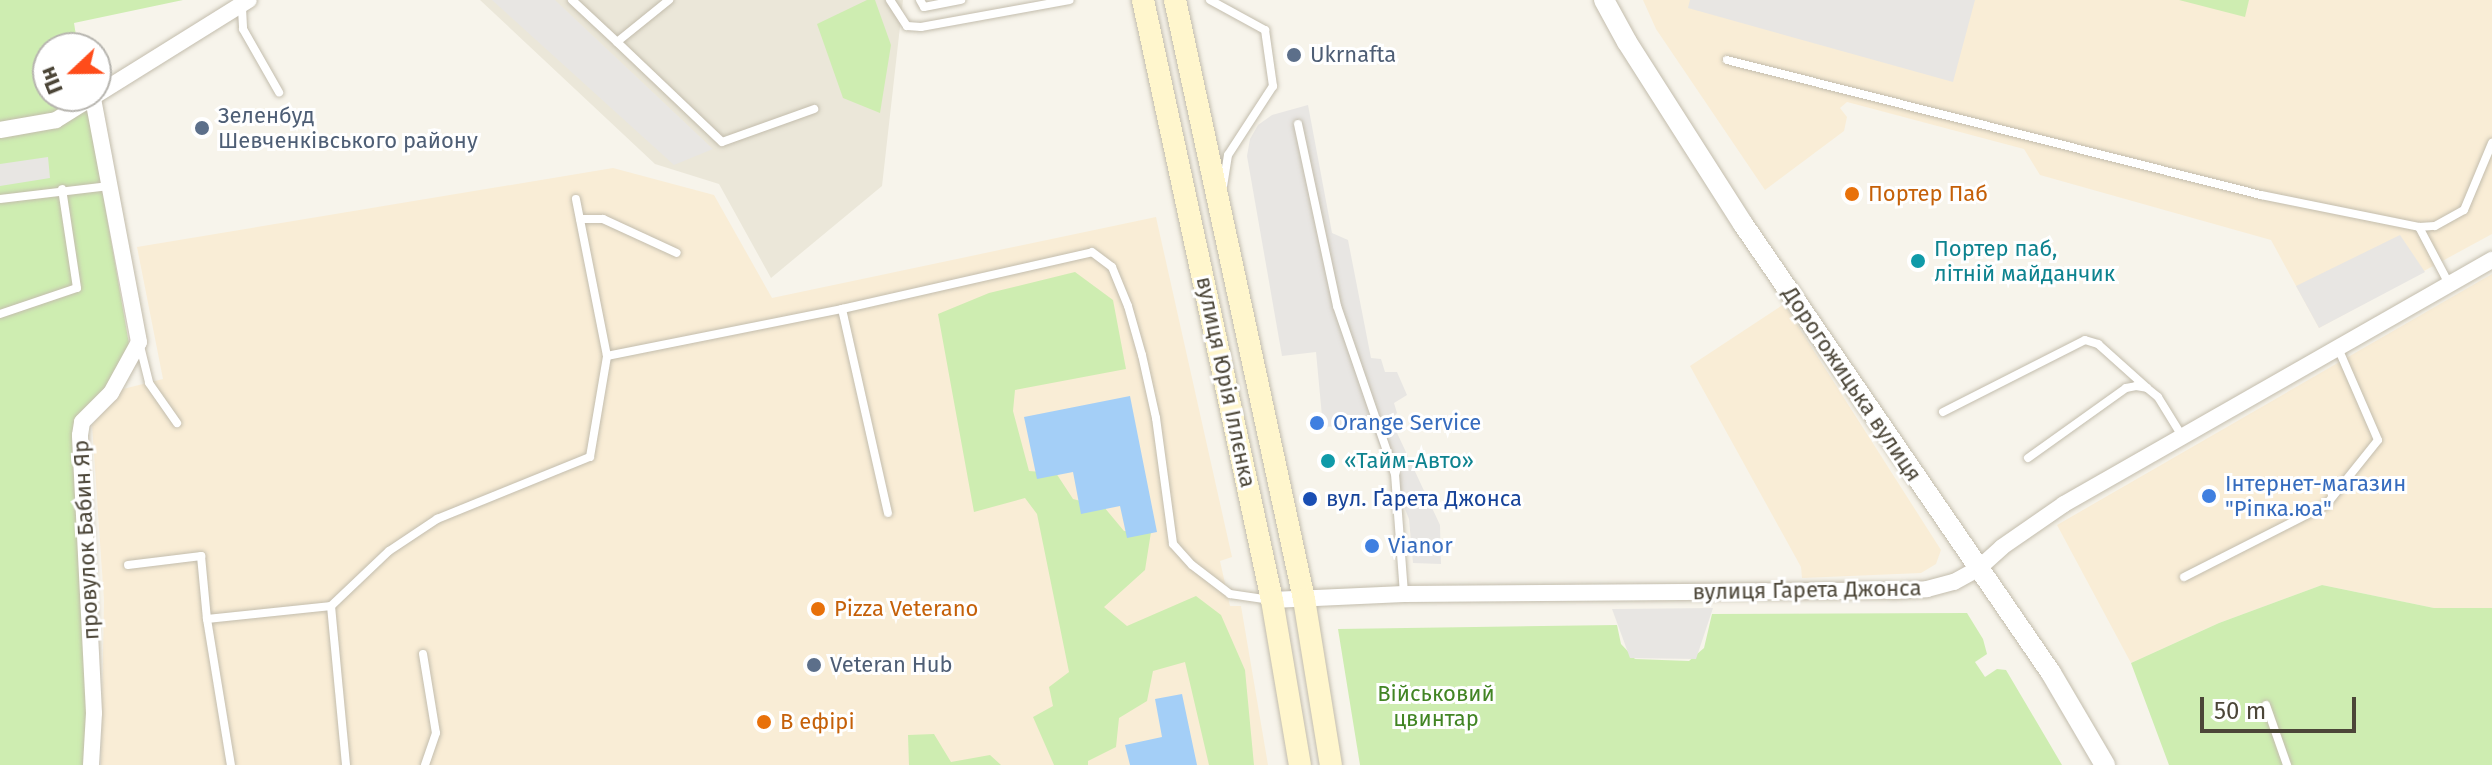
<!DOCTYPE html>
<meta charset="utf-8">
<style>
body{margin:0}
#map{position:relative;width:2492px;height:765px;overflow:hidden;background:#f7f4eb;font-family:"Fira Sans",sans-serif}
div>[style]{position:absolute}
.residential>*{inset:0;background:#ebe7d9}
.commercial>*{inset:0;background:#f9edd6}
.green>*{inset:0;background:#ceedb1}
.parking>*{inset:0;background:#e8e6e3}
.water>*{inset:0;background:#a4cff7}
.roads{filter:drop-shadow(0 0 2px #c3bdad) drop-shadow(0 0 2px #c3bdad)}
.service>*{height:8px;margin:-4px;padding:0 4px;transform-origin:4px;border-radius:4px;background:#fff}
.minor>*{height:16px;margin:-8px;padding:0 8px;transform-origin:8px;border-radius:8px;background:#fff}
.tertiary>*{height:20px;margin:-10px;padding:0 10px;transform-origin:10px;border-radius:10px;background:#fff}
.secondary>*{height:22px;margin:-11px;padding:0 11px;transform-origin:11px;border-radius:11px;background:#fff6cd}
.dots>*{width:22px;height:22px;translate:-50% -50%;box-sizing:border-box;border:4px solid #fff;border-radius:50%}
span{translate:-50% -50%;white-space:nowrap;text-align:center;line-height:1.15;-webkit-text-stroke:6px #fff;paint-order:stroke}
.service-label{font-size:22px;color:#4e5e75}
.left{translate:0 -50%;text-align:left}
.food-label{font-size:22px;color:#c56008}
.culture-label{font-size:22px;color:#0d838f}
.street-label{font-size:22px;color:#4c4638}
.shop-label{font-size:22px;color:#366cbe}
.transit-label{font-size:22px;color:#164399}
.park-label{font-size:22px;color:#428524}
.north{position:absolute;left:32px;top:32px;width:80px;height:80px;box-sizing:border-box;background:#fff;border:2px solid #b7b5af;border-radius:50%;rotate:248deg;font-size:22px;font-weight:700;line-height:32px;text-align:center;color:#4c4638}
.north::after{content:'';display:block;margin:auto;width:28px;height:36px;background:#ff4c1a;clip-path:polygon(50% 0,100% 100%,50% 72%,0 100%)}
.scale{position:absolute;left:2200px;top:697px;width:156px;height:36px;box-sizing:border-box;border:4px solid #4c4638;border-top:0;padding-left:10px;font-size:24px;line-height:28px;white-space:nowrap;color:#4c4638;-webkit-text-stroke:6px #fff;paint-order:stroke}
</style>
<div id="map">
<div class="residential">
<div style="clip-path:polygon(480px 0,903px 0,882px 186px,771px 278px,719px 184px,655px 164px)"></div>
</div>
<div class="commercial">
<div style="clip-path:polygon(1643px 0,2492px 0,2492px 234px,2319px 328px,2271px 240px,2040px 175px,2024px 149px,1847px 102px,1840px 108px,1847px 117px,1844px 131px,1765px 190px,1656px 29px)"></div>
<div style="clip-path:polygon(613px 168px,714px 195px,772px 298px,1156px 217px,1232px 557px,1220px 561px,1230px 606px,1241px 606px,1268px 765px,101px 765px,104px 600px,92px 425px,123px 389px,163px 379px,137px 247px)"></div>
<div style="clip-path:polygon(2492px 274px,2492px 608px,2434px 608px,2322px 585px,2219px 623px,2131px 663px,2057px 525px)"></div>
<div style="clip-path:polygon(1784px 304px,1941px 550px,1936px 564px,1921px 573px,1802px 578px,1801px 567px,1690px 366px)"></div>
</div>
<div class="green">
<div style="clip-path:polygon(0 0,183px 0,74px 23px,78px 48px,48px 48px,48px 96px,86px 96px,129px 344px,107px 391px,75px 423px,88px 711px,86px 765px,0 765px)"></div>
<div style="clip-path:polygon(867px 0,875px 0,891px 45px,880px 113px,843px 98px,817px 24px)"></div>
<div style="clip-path:polygon(2179px 0,2249px 0,2245px 17px)"></div>
<div style="clip-path:polygon(1075px 272px,1113px 300px,1126px 369px,1015px 390px,1013px 411px,1029px 471px,1056px 473px,1073px 499px,1104px 507px,1124px 531px,1151px 532px,1145px 570px,1104px 607px,1127px 626px,1196px 596px,1221px 615px,1245px 670px,1254px 765px,1209px 765px,1185px 662px,1153px 671px,1147px 701px,1119px 718px,1116px 747px,1088px 761px,1088px 765px,1054px 765px,1033px 717px,1053px 706px,1049px 687px,1069px 672px,1037px 514px,1025px 498px,974px 512px,938px 314px,989px 293px)"></div>
<div style="clip-path:polygon(2322px 585px,2434px 608px,2492px 608px,2492px 765px,2169px 765px,2131px 663px,2219px 623px)"></div>
<div style="clip-path:polygon(1967px 613px,1983px 639px,1987px 654px,1975px 662px,1985px 677px,1997px 669px,2006px 670px,2062px 765px,1360px 765px,1338px 629px,1617px 625px,1621px 644px,1635px 659px,1689px 661px,1704px 648px,1712px 614px)"></div>
<div style="clip-path:polygon(934px 734px,951px 762px,990px 755px,1001px 765px,909px 765px,908px 735px)"></div>
</div>
<div class="parking">
<div style="clip-path:polygon(492px 0,555px 0,713px 149px,674px 165px)"></div>
<div style="clip-path:polygon(1690px 0,1975px 0,1953px 82px,1688px 8px)"></div>
<div style="clip-path:polygon(1308px 105px,1332px 233px,1348px 240px,1371px 358px,1381px 359px,1385px 372px,1397px 372px,1407px 395px,1394px 403px,1397px 413px,1391px 420px,1440px 525px,1441px 564px,1413px 563px,1409px 519px,1371px 424px,1323px 427px,1316px 352px,1282px 356px,1247px 156px,1250px 139px,1258px 125px,1272px 115px)"></div>
<div style="clip-path:polygon(48px 157px,50px 178px,0 186px,0 164px)"></div>
<div style="clip-path:polygon(2400px 235px,2425px 272px,2319px 328px,2296px 286px)"></div>
<div style="clip-path:polygon(1713px 608px,1696px 659px,1630px 658px,1612px 609px)"></div>
</div>
<div class="water">
<div style="clip-path:polygon(1130px 396px,1157px 532px,1127px 538px,1120px 506px,1081px 514px,1073px 472px,1037px 479px,1024px 417px)"></div>
<div style="clip-path:polygon(1182px 694px,1197px 765px,1130px 765px,1125px 745px,1162px 737px,1155px 699px)"></div>
</div>
<div class="roads">
<div class="service">
<div style="left:572px;top:0;width:62px;rotate:43deg"></div>
<div style="left:617px;top:42px;width:67px;rotate:-38.9deg"></div>
<div style="left:890px;top:0;width:31px;rotate:57deg"></div>
<div style="left:907px;top:26px;width:14px;rotate:4deg"></div>
<div style="left:921px;top:27px;width:151px;rotate:-10.3deg"></div>
<div style="left:920px;top:0;width:8px;rotate:60deg"></div>
<div style="left:924px;top:7px;width:38px;rotate:-11deg"></div>
<div style="left:1210px;top:0;width:63px;rotate:28.6deg"></div>
<div style="left:1265px;top:30px;width:57px;rotate:81.9deg"></div>
<div style="left:1273px;top:86px;width:82px;rotate:123.1deg"></div>
<div style="left:1228px;top:155px;width:30px;rotate:99deg"></div>
<div style="left:242px;top:8px;width:21px;rotate:87deg"></div>
<div style="left:243px;top:29px;width:73px;rotate:60.3deg"></div>
<div style="left:617px;top:42px;width:145px;rotate:43.6deg"></div>
<div style="left:722px;top:142px;width:98px;rotate:-19.7deg"></div>
<div style="left:1727px;top:60px;width:551px;rotate:14.19deg"></div>
<div style="left:2261px;top:195px;width:161px;rotate:11.4deg"></div>
<div style="left:2419px;top:227px;width:16px;rotate:-4deg"></div>
<div style="left:2435px;top:226px;width:33px;rotate:-29deg"></div>
<div style="left:2464px;top:210px;width:73px;rotate:-67.3deg"></div>
<div style="left:1298px;top:124px;width:186px;rotate:77.9deg"></div>
<div style="left:1337px;top:306px;width:178px;rotate:71deg"></div>
<div style="left:1395px;top:474px;width:119px;rotate:85.7deg"></div>
<div style="left:0;top:199px;width:110px;rotate:-6.8deg"></div>
<div style="left:580px;top:219px;width:23px"></div>
<div style="left:603px;top:219px;width:81px;rotate:24.7deg"></div>
<div style="left:2419px;top:227px;width:64px;rotate:62.2deg"></div>
<div style="left:842px;top:309px;width:209px;rotate:77.3deg"></div>
<div style="left:0;top:314px;width:81px;rotate:-18.7deg"></div>
<div style="left:77px;top:288px;width:100px;rotate:-98.6deg"></div>
<div style="left:140px;top:346px;width:38px;rotate:76deg"></div>
<div style="left:149px;top:383px;width:49px;rotate:55deg"></div>
<div style="left:607px;top:356px;width:240px;rotate:-11.3deg"></div>
<div style="left:842px;top:309px;width:256px;rotate:-12.8deg"></div>
<div style="left:1092px;top:252px;width:25px;rotate:37deg"></div>
<div style="left:1112px;top:267px;width:42px;rotate:67.7deg"></div>
<div style="left:1128px;top:306px;width:51px;rotate:74.1deg"></div>
<div style="left:1142px;top:355px;width:65px;rotate:77.5deg"></div>
<div style="left:1156px;top:418px;width:127px;rotate:82.3deg"></div>
<div style="left:1173px;top:544px;width:28px;rotate:48deg"></div>
<div style="left:1192px;top:565px;width:48px;rotate:37.3deg"></div>
<div style="left:1230px;top:594px;width:41px;rotate:8.3deg"></div>
<div style="left:1943px;top:412px;width:159px;rotate:-26.9deg"></div>
<div style="left:2085px;top:340px;width:14px;rotate:17deg"></div>
<div style="left:2098px;top:344px;width:66px;rotate:41.9deg"></div>
<div style="left:2028px;top:458px;width:120px;rotate:-35.5deg"></div>
<div style="left:2126px;top:388px;width:10px;rotate:-11deg"></div>
<div style="left:2136px;top:386px;width:11px;rotate:10deg"></div>
<div style="left:2147px;top:388px;width:14px;rotate:39deg"></div>
<div style="left:2158px;top:397px;width:46px;rotate:58.4deg"></div>
<div style="left:128px;top:565px;width:74px;rotate:-7deg"></div>
<div style="left:201px;top:556px;width:63px;rotate:84.6deg"></div>
<div style="left:207px;top:619px;width:148px;rotate:80.7deg"></div>
<div style="left:2184px;top:577px;width:159px;rotate:-26.9deg"></div>
<div style="left:2326px;top:505px;width:83px;rotate:-51.3deg"></div>
<div style="left:2378px;top:440px;width:100px;rotate:-113.5deg"></div>
<div style="left:331px;top:606px;width:160px;rotate:84.6deg"></div>
<div style="left:207px;top:619px;width:125px;rotate:-6deg"></div>
<div style="left:331px;top:606px;width:80px;rotate:-43.5deg"></div>
<div style="left:389px;top:551px;width:58px;rotate:-33.7deg"></div>
<div style="left:437px;top:519px;width:165px;rotate:-22.1deg"></div>
<div style="left:590px;top:457px;width:102px;rotate:-80.4deg"></div>
<div style="left:607px;top:356px;width:160px;rotate:-101.2deg"></div>
<div style="left:423px;top:654px;width:80px;rotate:80.7deg"></div>
<div style="left:436px;top:733px;width:34px;rotate:109deg"></div>
<div style="left:2266px;top:705px;width:64px;rotate:70.7deg"></div>
</div>
<div class="minor">
<div style="left:0;top:130px;width:57px;rotate:-10.1deg"></div>
<div style="left:56px;top:120px;width:227px;rotate:-31.9deg"></div>
<div style="left:1272px;top:600px;width:132px;rotate:-2.6deg"></div>
<div style="left:1404px;top:594px;width:488px;rotate:-0.4deg"></div>
<div style="left:1892px;top:591px;width:35px;rotate:-3deg"></div>
<div style="left:1927px;top:589px;width:28px;rotate:-15deg"></div>
<div style="left:1954px;top:582px;width:29px;rotate:-29deg"></div>
<div style="left:1979px;top:568px;width:31px;rotate:-42deg"></div>
<div style="left:2002px;top:547px;width:75px;rotate:-34.7deg"></div>
<div style="left:2064px;top:504px;width:493px;rotate:-29.7deg"></div>
<div style="left:91px;top:765px;width:52px;rotate:-86.7deg"></div>
<div style="left:94px;top:713px;width:278px;rotate:-92.9deg"></div>
<div style="left:80px;top:435px;width:13px;rotate:-81deg"></div>
<div style="left:82px;top:422px;width:41px;rotate:-45deg"></div>
<div style="left:111px;top:393px;width:58px;rotate:-61.2deg"></div>
<div style="left:139px;top:342px;width:247px;rotate:-100.7deg"></div>
</div>
<div class="tertiary">
<div style="left:1604px;top:0;width:48px;rotate:61.3deg"></div>
<div style="left:1627px;top:42px;width:216px;rotate:57.5deg"></div>
<div style="left:1743px;top:224px;width:544px;rotate:55.55deg"></div>
<div style="left:2051px;top:673px;width:107px;rotate:59.6deg"></div>
</div>
<div class="secondary">
<div style="left:1143px;top:0;width:614px;rotate:77.87deg"></div>
<div style="left:1272px;top:600px;width:167px;rotate:80.4deg"></div>
<div style="left:1175px;top:0;width:613px;rotate:77.85deg"></div>
<div style="left:1304px;top:599px;width:168px;rotate:80.8deg"></div>
</div>
</div>
<div class="dots">
<div style="left:1294px;top:55px;background:#5c6f8a"></div>
<div style="left:202px;top:128px;background:#5c6f8a"></div>
<div style="left:1852px;top:194px;background:#e8710a"></div>
<div style="left:1918px;top:261px;background:#0f9aa8"></div>
<div style="left:1317px;top:423px;background:#3f7fe0"></div>
<div style="left:1328px;top:461px;background:#0f9aa8"></div>
<div style="left:2209px;top:496px;background:#3f7fe0"></div>
<div style="left:1310px;top:499px;background:#1a4fb4"></div>
<div style="left:1372px;top:546px;background:#3f7fe0"></div>
<div style="left:818px;top:609px;background:#e8710a"></div>
<div style="left:814px;top:665px;background:#5c6f8a"></div>
<div style="left:764px;top:722px;background:#e8710a"></div>
</div>
<div class="service-label">
<span class="left" style="left:1310px;top:55px">Ukrnafta</span>
<span class="left" style="left:218px;top:128px">Зеленбуд<br>Шевченківського району</span>
<span class="left" style="left:830px;top:665px">Veteran Hub</span>
</div>
<div class="food-label">
<span class="left" style="left:1868px;top:194px">Портер Паб</span>
<span class="left" style="left:834px;top:609px">Pizza Veterano</span>
<span class="left" style="left:780px;top:722px">В ефірі</span>
</div>
<div class="culture-label">
<span class="left" style="left:1934px;top:261px">Портер паб,<br>літній майданчик</span>
<span class="left" style="left:1344px;top:461px">«Тайм-Авто»</span>
</div>
<div class="street-label">
<span style="left:1226px;top:382px;rotate:78deg">вулиця Юрія Іллєнка</span>
<span style="left:1852px;top:384px;rotate:56deg">Дорогожицька вулиця</span>
<span style="left:86px;top:540px;rotate:-93deg">провулок Бабин Яр</span>
<span style="left:1807px;top:590px;rotate:-1deg">вулиця Ґарета Джонса</span>
</div>
<div class="shop-label">
<span class="left" style="left:1333px;top:423px">Orange Service</span>
<span class="left" style="left:2225px;top:496px">Інтернет-магазин<br>"Ріпка.юа"</span>
<span class="left" style="left:1388px;top:546px">Vianor</span>
</div>
<div class="transit-label">
<span class="left" style="left:1326px;top:499px">вул. Ґарета Джонса</span>
</div>
<div class="park-label">
<span style="left:1436px;top:706px">Військовий<br>цвинтар</span>
</div>
<div class="north">Пн</div>
<div class="scale">50 m</div>
</div>
